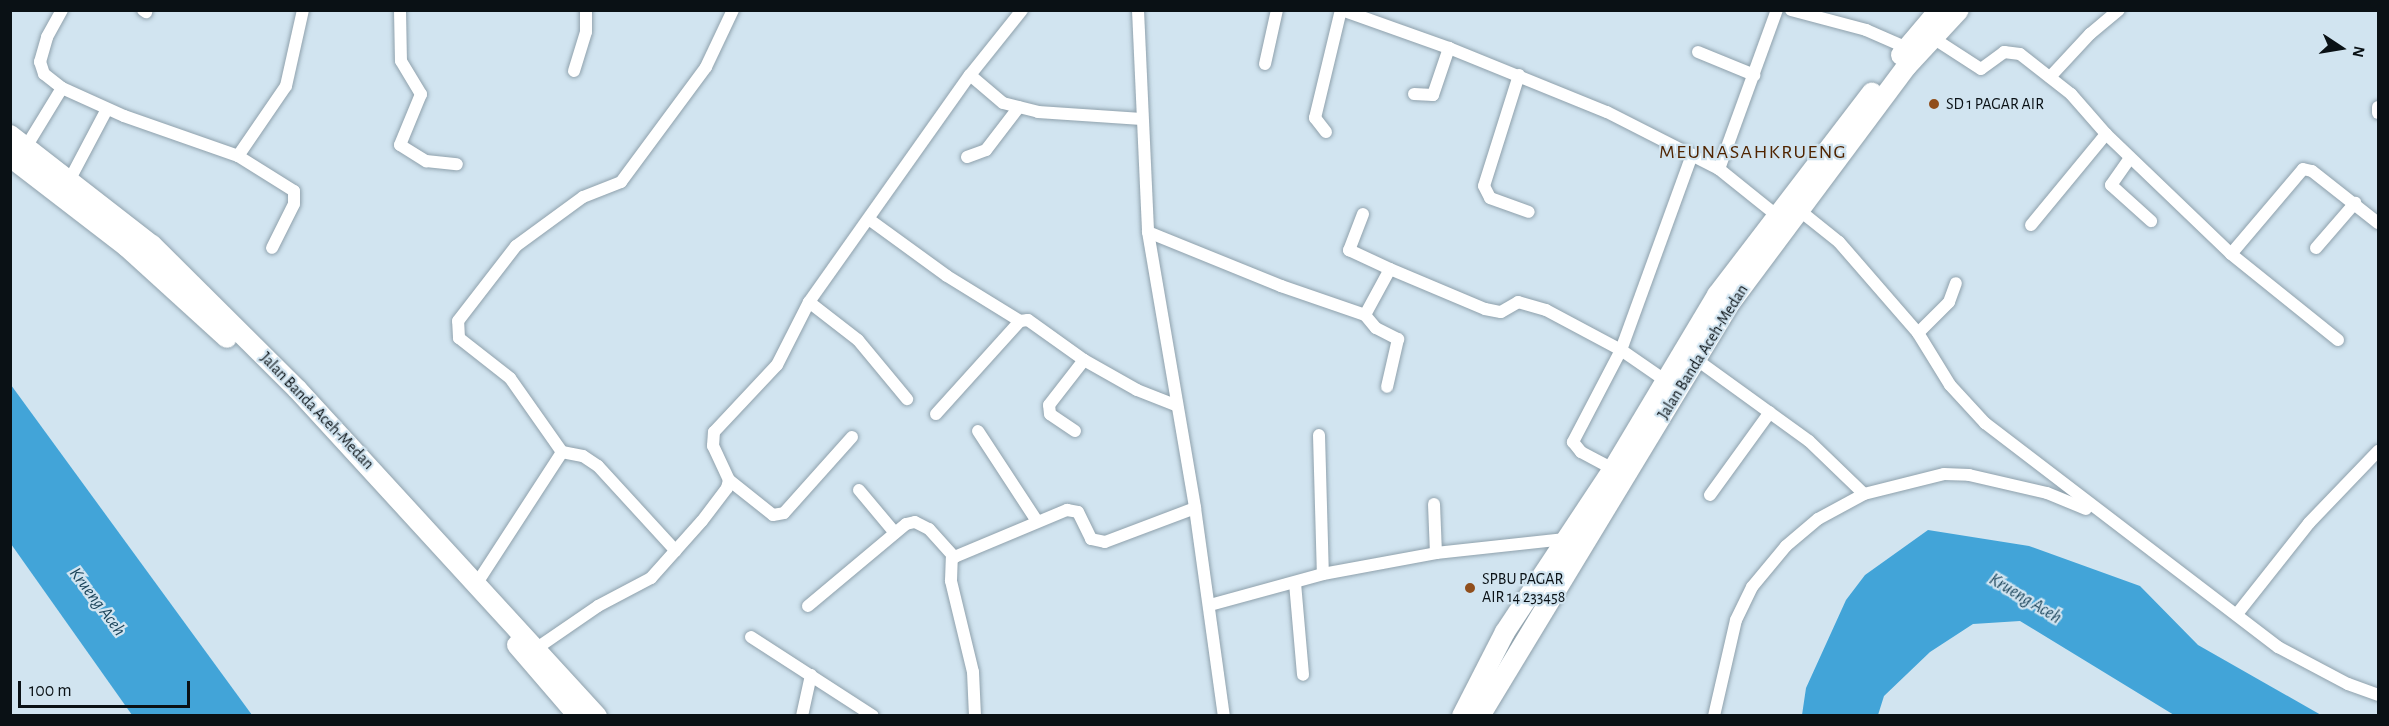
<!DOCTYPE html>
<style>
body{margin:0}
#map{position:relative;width:2389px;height:726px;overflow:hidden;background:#d1e4f0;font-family:"Alegreya Sans",sans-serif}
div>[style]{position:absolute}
.water>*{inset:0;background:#42a4d8}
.roads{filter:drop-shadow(0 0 2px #8fa1ac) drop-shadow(0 0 2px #8fa1ac)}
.minor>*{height:12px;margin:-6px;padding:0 6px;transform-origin:6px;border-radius:6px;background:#fff}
.trunk>*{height:20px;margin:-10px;padding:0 10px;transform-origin:10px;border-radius:10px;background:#fff}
.dots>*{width:16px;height:16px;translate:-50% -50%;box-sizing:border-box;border:3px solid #d1e4f0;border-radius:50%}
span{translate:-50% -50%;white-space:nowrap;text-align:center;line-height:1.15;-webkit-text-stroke:4.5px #d1e4f0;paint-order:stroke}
.poi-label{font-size:16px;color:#0a1115}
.left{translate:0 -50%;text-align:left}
.street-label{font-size:16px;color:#0a1115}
.water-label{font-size:18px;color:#1c455b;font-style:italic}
.quarter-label{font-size:20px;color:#502400;letter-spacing:1.5px}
.frame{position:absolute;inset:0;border:12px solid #0a1115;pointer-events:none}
.north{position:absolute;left:2311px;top:18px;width:60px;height:60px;-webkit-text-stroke:4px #d1e4f0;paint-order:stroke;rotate:102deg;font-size:16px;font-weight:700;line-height:24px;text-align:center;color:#0a1115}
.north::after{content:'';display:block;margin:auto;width:21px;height:27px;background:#0a1115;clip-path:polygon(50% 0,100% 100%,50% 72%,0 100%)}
.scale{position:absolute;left:18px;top:681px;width:172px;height:27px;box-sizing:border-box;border:3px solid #0a1115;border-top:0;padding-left:8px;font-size:18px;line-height:21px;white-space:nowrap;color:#0a1115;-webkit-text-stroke:4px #d1e4f0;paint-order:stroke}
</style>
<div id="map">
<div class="water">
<div style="clip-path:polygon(10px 385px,11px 385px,252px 715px,132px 715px,11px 544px)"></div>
<div style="clip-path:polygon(1928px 530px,2029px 546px,2140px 586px,2198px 645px,2321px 715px,2174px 715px,2020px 621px,1973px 624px,1930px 652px,1884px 696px,1878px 715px,1802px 715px,1806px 688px,1846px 600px,1865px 575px)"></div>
</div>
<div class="roads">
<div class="minor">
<div style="left:143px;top:10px;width:4px;rotate:34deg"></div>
<div style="left:400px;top:10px;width:51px;rotate:88.9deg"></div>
<div style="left:401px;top:61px;width:39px;rotate:59deg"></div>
<div style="left:421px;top:94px;width:55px;rotate:112.4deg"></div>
<div style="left:400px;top:145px;width:31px;rotate:32deg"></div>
<div style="left:426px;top:161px;width:31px;rotate:6deg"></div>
<div style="left:1138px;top:10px;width:222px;rotate:87.4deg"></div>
<div style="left:1148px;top:232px;width:280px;rotate:80.3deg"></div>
<div style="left:1195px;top:508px;width:210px;rotate:82.1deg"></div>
<div style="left:1342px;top:10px;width:114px;rotate:19.6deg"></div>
<div style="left:1449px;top:48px;width:170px;rotate:22.1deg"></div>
<div style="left:1607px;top:112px;width:126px;rotate:27deg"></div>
<div style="left:1719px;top:169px;width:72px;rotate:38.8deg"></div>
<div style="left:1791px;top:10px;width:78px;rotate:14.9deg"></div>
<div style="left:1866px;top:30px;width:45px;rotate:23.7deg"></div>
<div style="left:1933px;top:38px;width:57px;rotate:32.9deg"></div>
<div style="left:1981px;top:69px;width:29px;rotate:-36deg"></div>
<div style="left:2004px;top:52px;width:16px;rotate:7deg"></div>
<div style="left:2020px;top:54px;width:65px;rotate:38.1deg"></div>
<div style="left:2071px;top:94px;width:53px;rotate:48.8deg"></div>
<div style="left:2106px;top:134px;width:173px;rotate:43.8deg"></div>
<div style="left:1698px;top:52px;width:61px;rotate:22.3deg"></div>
<div style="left:1265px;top:64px;width:55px;rotate:-77.5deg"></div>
<div style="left:574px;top:71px;width:41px;rotate:-72.9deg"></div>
<div style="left:586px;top:32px;width:22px;rotate:-90deg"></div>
<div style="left:970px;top:75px;width:43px;rotate:40.3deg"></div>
<div style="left:1003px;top:103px;width:36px;rotate:14deg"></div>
<div style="left:1038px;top:112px;width:104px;rotate:3.9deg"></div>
<div style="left:1519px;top:75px;width:116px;rotate:107.5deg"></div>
<div style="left:1484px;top:186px;width:13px;rotate:63deg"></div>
<div style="left:1490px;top:198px;width:41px;rotate:19.7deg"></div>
<div style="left:2050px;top:77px;width:59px;rotate:-47.1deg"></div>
<div style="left:2090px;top:34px;width:38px;rotate:-40deg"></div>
<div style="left:62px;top:88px;width:68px;rotate:24.3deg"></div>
<div style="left:124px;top:116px;width:121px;rotate:19.3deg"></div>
<div style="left:238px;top:156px;width:66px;rotate:32deg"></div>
<div style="left:294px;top:191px;width:13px;rotate:90deg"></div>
<div style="left:294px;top:204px;width:49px;rotate:116.6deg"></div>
<div style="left:1414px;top:94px;width:19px;rotate:3deg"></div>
<div style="left:1433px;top:95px;width:50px;rotate:-71.2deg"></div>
<div style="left:2378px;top:107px;width:6px;rotate:90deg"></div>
<div style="left:1326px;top:132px;width:18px;rotate:-128deg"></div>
<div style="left:1315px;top:118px;width:111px;rotate:-76.5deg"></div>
<div style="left:26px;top:147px;width:69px;rotate:-58.6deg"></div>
<div style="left:62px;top:88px;width:23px;rotate:-142deg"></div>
<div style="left:44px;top:74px;width:13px;rotate:-108deg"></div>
<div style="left:40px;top:62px;width:26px;rotate:-74deg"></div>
<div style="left:47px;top:37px;width:31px;rotate:-61deg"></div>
<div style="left:238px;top:156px;width:85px;rotate:-55.6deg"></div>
<div style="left:286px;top:86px;width:78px;rotate:-77.4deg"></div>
<div style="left:967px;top:157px;width:20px;rotate:-20deg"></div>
<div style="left:986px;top:150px;width:54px;rotate:-52.5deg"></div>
<div style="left:2130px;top:158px;width:33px;rotate:125deg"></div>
<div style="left:2111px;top:185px;width:54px;rotate:42deg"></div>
<div style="left:1719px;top:169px;width:169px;rotate:-70deg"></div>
<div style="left:70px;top:179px;width:79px;rotate:-62.1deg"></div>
<div style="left:1799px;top:210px;width:51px;rotate:38.7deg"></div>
<div style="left:1839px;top:242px;width:121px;rotate:49deg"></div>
<div style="left:1918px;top:333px;width:61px;rotate:58.4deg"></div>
<div style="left:1950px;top:385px;width:52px;rotate:47.4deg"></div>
<div style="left:1985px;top:423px;width:369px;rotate:37.4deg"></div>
<div style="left:2278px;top:647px;width:79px;rotate:27.9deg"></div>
<div style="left:2348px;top:684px;width:32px;rotate:20deg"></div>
<div style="left:1363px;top:214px;width:39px;rotate:111deg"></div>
<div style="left:1349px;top:250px;width:45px;rotate:24.9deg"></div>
<div style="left:870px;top:220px;width:95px;rotate:36deg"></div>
<div style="left:947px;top:276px;width:86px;rotate:31.7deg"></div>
<div style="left:1020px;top:321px;width:8px;rotate:-7deg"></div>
<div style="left:1028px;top:320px;width:69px;rotate:35.5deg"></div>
<div style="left:1084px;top:360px;width:61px;rotate:29.5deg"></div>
<div style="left:1137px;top:390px;width:41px;rotate:21.5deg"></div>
<div style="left:2031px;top:225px;width:118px;rotate:-50.5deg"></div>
<div style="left:1148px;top:232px;width:144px;rotate:22.1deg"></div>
<div style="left:1281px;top:286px;width:89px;rotate:19deg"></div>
<div style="left:1365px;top:315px;width:52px;rotate:-61.5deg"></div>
<div style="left:1390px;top:269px;width:103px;rotate:22.8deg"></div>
<div style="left:1485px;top:309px;width:16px;rotate:11deg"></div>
<div style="left:1501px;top:312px;width:20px;rotate:-30deg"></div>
<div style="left:1518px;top:302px;width:29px;rotate:16deg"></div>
<div style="left:1546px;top:310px;width:85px;rotate:28.1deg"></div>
<div style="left:1621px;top:350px;width:104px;rotate:117.6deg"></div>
<div style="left:1573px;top:442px;width:13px;rotate:51deg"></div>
<div style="left:1581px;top:452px;width:36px;rotate:28deg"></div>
<div style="left:2316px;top:248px;width:60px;rotate:-49.1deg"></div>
<div style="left:809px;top:302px;width:62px;rotate:37.8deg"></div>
<div style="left:858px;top:340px;width:77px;rotate:50.3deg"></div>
<div style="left:1365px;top:315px;width:17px;rotate:50deg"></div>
<div style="left:1376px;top:328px;width:25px;rotate:27deg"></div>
<div style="left:1398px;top:339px;width:49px;rotate:102.9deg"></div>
<div style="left:1918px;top:333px;width:44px;rotate:-45deg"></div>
<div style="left:1949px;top:302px;width:20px;rotate:-70deg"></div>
<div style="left:2338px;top:340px;width:137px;rotate:-141.2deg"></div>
<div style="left:2231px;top:254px;width:111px;rotate:-49.7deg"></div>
<div style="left:2303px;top:169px;width:9px;rotate:13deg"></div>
<div style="left:2312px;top:171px;width:84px;rotate:38.2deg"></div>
<div style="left:1697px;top:360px;width:138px;rotate:35.9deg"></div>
<div style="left:1809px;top:441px;width:76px;rotate:43.9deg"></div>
<div style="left:1666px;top:381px;width:55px;rotate:-145.4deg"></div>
<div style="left:1621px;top:350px;width:208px;rotate:-70deg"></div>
<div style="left:936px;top:414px;width:125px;rotate:-47.9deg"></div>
<div style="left:978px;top:431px;width:108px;rotate:56.8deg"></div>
<div style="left:1075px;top:431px;width:30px;rotate:-146deg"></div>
<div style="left:1050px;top:414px;width:9px;rotate:-96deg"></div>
<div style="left:1049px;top:405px;width:57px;rotate:-52.1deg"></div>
<div style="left:1319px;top:435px;width:139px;rotate:88.4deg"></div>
<div style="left:562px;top:452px;width:90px;rotate:-125.1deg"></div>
<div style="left:510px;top:378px;width:65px;rotate:-141.9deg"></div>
<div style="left:459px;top:338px;width:17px;rotate:-93deg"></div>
<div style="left:458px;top:321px;width:95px;rotate:-52.3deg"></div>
<div style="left:516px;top:246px;width:83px;rotate:-36.2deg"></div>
<div style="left:583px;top:197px;width:41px;rotate:-21.5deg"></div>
<div style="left:621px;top:182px;width:143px;rotate:-53.5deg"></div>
<div style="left:706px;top:67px;width:63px;rotate:-64.7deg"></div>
<div style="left:562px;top:452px;width:21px;rotate:11deg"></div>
<div style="left:583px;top:456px;width:18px;rotate:34deg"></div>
<div style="left:598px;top:466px;width:115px;rotate:47.5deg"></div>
<div style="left:729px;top:480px;width:56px;rotate:38.5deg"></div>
<div style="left:773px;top:515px;width:11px;rotate:-10deg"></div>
<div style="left:784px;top:513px;width:102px;rotate:-48.2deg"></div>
<div style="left:859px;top:490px;width:56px;rotate:50.1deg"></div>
<div style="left:1710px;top:495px;width:102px;rotate:-54.1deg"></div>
<div style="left:1434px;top:504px;width:49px;rotate:87.7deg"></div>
<div style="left:477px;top:583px;width:156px;rotate:-57deg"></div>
<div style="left:1295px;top:583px;width:92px;rotate:85deg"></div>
<div style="left:1210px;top:605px;width:117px;rotate:-15.3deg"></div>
<div style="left:1323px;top:574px;width:115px;rotate:-10.5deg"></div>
<div style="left:1436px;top:553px;width:130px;rotate:-6.2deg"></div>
<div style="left:808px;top:606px;width:128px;rotate:-39.9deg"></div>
<div style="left:906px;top:524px;width:9px;rotate:-13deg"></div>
<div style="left:915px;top:522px;width:16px;rotate:27deg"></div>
<div style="left:929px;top:529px;width:38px;rotate:48deg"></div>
<div style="left:2237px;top:614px;width:116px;rotate:-51.6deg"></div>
<div style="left:2309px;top:523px;width:100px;rotate:-46.2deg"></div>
<div style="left:751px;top:637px;width:145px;rotate:32.9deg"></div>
<div style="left:537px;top:648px;width:74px;rotate:-34.5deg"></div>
<div style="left:598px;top:606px;width:60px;rotate:-27.8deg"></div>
<div style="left:651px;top:578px;width:76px;rotate:-48.2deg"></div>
<div style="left:702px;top:521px;width:41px;rotate:-52.9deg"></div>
<div style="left:727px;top:488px;width:8px;rotate:-76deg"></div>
<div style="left:729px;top:480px;width:38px;rotate:-115deg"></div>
<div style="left:713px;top:446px;width:14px;rotate:-86deg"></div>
<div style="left:714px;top:432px;width:92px;rotate:-46.8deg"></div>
<div style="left:777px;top:365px;width:71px;rotate:-63.1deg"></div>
<div style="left:809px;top:302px;width:278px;rotate:-54.7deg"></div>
<div style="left:970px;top:75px;width:83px;rotate:-51.3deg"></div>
<div style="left:802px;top:716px;width:42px;rotate:-77.6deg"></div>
<div style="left:975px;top:716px;width:44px;rotate:-92.6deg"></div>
<div style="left:973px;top:672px;width:94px;rotate:-103.6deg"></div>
<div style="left:951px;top:581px;width:23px;rotate:-88deg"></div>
<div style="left:952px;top:558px;width:125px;rotate:-22.7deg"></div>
<div style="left:1067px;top:510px;width:11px;rotate:10deg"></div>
<div style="left:1078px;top:512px;width:30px;rotate:64deg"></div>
<div style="left:1091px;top:539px;width:14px;rotate:12deg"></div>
<div style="left:1105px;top:542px;width:96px;rotate:-20.7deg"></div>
<div style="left:1714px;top:716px;width:98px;rotate:-77.1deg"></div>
<div style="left:1736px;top:620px;width:37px;rotate:-64deg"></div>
<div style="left:1752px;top:587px;width:53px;rotate:-50.3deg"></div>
<div style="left:1786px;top:546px;width:42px;rotate:-40.2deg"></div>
<div style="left:1818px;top:519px;width:52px;rotate:-28.5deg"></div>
<div style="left:1864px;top:494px;width:82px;rotate:-14deg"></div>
<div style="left:1944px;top:474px;width:25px;rotate:2deg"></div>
<div style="left:1969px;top:475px;width:80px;rotate:13deg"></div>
<div style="left:2047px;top:493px;width:42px;rotate:22.3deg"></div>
</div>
<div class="trunk">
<div style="left:1901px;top:55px;width:59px;rotate:-49.8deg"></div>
<div style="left:10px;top:135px;width:180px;rotate:37.8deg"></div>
<div style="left:152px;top:245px;width:204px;rotate:44.8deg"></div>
<div style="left:297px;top:389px;width:444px;rotate:47.5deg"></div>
<div style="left:10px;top:157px;width:148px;rotate:37.6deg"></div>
<div style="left:127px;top:247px;width:135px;rotate:42.3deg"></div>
<div style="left:517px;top:645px;width:94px;rotate:49.3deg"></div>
<div style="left:1462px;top:716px;width:94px;rotate:-62.9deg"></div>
<div style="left:1505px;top:632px;width:196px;rotate:-56.5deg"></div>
<div style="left:1613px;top:469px;width:203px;rotate:-59.1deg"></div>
<div style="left:1717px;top:295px;width:255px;rotate:-52.6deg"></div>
<div style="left:1480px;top:716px;width:484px;rotate:-58.8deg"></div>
<div style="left:1731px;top:302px;width:294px;rotate:-53.3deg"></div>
<div style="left:1907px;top:66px;width:76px;rotate:-47.1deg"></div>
</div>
</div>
<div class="dots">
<div style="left:1934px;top:104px;background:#904e1c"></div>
<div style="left:1470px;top:588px;background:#904e1c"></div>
</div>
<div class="poi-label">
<span class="left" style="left:1946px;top:104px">SD 1 PAGAR AIR</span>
<span class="left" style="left:1482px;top:588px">SPBU PAGAR<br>AIR 14 233458</span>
</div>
<div class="street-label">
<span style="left:1703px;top:352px;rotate:-58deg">Jalan Banda Aceh-Medan</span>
<span style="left:317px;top:411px;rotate:46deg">Jalan Banda Aceh-Medan</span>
</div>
<div class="water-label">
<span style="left:2025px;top:599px;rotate:31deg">Krueng Aceh</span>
<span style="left:97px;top:602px;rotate:53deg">Krueng Aceh</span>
</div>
<div class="quarter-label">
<span style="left:1753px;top:152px">MEUNASAHKRUENG</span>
</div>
<div class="frame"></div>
<div class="north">N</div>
<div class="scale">100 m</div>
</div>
